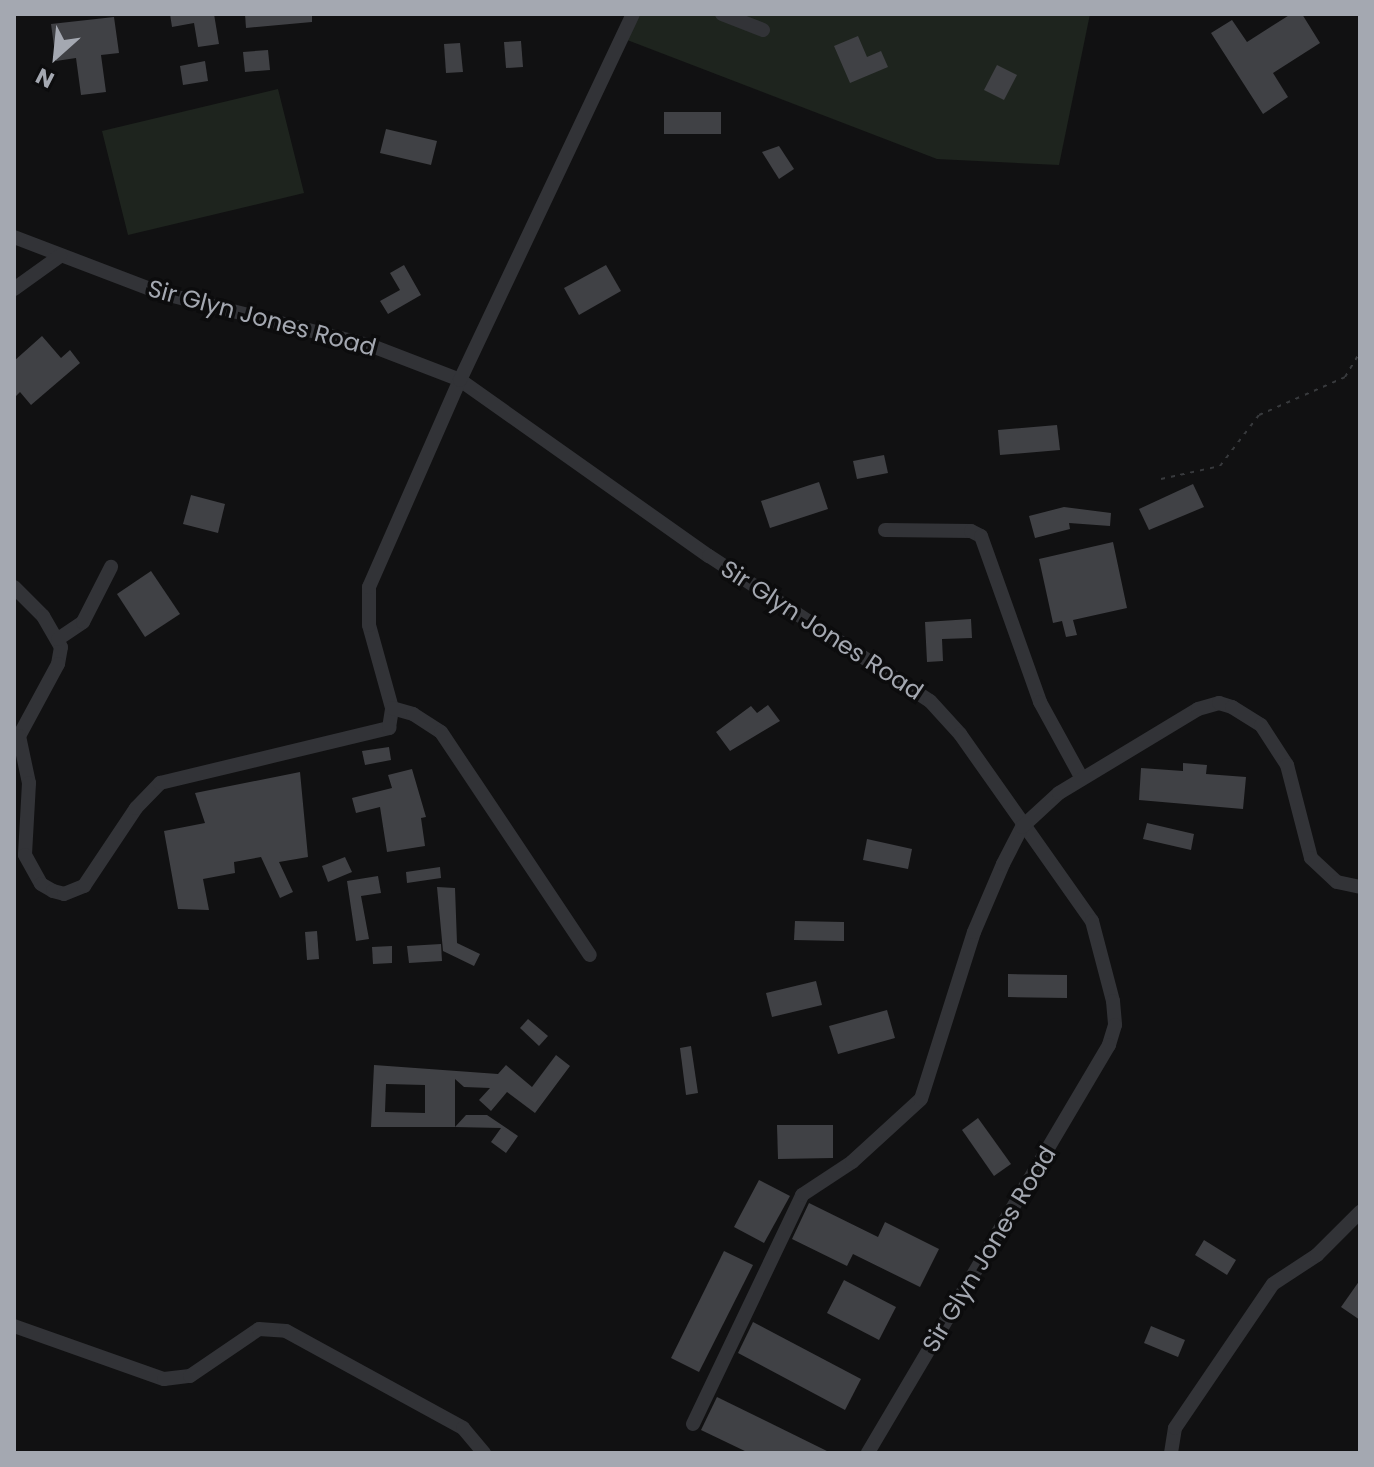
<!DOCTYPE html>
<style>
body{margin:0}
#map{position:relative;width:1374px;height:1467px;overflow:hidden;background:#111112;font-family:Poppins,sans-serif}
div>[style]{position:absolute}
.green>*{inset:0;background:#1e241e}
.building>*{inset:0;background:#404145}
.path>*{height:2px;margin-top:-1px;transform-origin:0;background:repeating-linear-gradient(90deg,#383a3d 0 4px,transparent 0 10px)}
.minor>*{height:14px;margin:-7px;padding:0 7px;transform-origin:7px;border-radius:7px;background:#323337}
span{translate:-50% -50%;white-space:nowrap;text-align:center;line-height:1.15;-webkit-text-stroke:7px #0c0c0d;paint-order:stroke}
.street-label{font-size:24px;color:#a4a8b1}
.frame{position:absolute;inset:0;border:16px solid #a4a8b1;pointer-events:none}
.north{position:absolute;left:16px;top:16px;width:80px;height:80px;-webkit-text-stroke:6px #0c0c0d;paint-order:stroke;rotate:207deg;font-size:22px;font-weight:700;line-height:32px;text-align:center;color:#a4a8b1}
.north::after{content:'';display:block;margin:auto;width:28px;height:36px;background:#a4a8b1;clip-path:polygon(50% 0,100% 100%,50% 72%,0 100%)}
</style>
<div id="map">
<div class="green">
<div style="clip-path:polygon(633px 14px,1090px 14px,1059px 165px,937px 159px,622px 38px)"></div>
<div style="clip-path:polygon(278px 89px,304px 193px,128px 235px,102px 131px)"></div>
</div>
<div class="building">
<div style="clip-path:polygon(170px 14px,214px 14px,219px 44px,198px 47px,194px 23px,172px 27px)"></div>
<div style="clip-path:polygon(245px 14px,312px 14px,312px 22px,246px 28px)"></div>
<div style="clip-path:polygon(1291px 14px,1302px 14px,1320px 43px,1273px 73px,1288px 97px,1263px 114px,1211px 33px,1232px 20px,1247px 42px)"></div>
<div style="clip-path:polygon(114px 17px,119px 53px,101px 55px,106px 92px,81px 95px,76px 58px,56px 61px,51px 24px)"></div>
<div style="clip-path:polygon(858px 36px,867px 57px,881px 51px,888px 67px,850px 83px,834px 46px)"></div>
<div style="clip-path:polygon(521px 41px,523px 67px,506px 68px,504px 42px)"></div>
<div style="clip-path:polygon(460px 43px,463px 72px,446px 73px,444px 44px)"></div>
<div style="clip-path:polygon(268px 50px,270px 70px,245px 72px,243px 52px)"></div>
<div style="clip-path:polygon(205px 61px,208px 81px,183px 85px,180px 66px)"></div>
<div style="clip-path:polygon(997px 65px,1017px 75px,1004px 100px,984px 90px)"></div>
<div style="clip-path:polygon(664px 112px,721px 112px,721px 134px,664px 134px)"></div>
<div style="clip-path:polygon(386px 129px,437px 141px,431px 165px,380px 153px)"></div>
<div style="clip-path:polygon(779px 146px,794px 169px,779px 179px,762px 152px)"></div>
<div style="clip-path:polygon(404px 265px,421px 295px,388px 314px,380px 301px,400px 290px,390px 273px)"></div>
<div style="clip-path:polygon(606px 265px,621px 291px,579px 315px,564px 288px)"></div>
<div style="clip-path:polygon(42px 336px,61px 358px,70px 350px,80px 363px,31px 405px,20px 392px,14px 398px,14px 361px)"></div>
<div style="clip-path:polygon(1057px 425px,1060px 450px,1000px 455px,998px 430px)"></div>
<div style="clip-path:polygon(884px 455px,888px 473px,857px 479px,853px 461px)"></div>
<div style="clip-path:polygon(819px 482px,828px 509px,770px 528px,761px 501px)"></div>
<div style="clip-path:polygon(1193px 484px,1204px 507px,1149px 530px,1139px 509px)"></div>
<div style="clip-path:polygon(191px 495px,225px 504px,218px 533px,183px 524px)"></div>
<div style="clip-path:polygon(1064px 507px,1111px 513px,1110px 526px,1069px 523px,1070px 529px,1035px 538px,1029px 516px)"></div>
<div style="clip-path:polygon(1113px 542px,1127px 608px,1073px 620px,1077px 635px,1066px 637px,1062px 621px,1053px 623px,1039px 559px)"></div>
<div style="clip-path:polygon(151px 571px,180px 614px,145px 637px,117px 594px)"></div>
<div style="clip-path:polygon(971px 619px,972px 638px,942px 639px,943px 661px,927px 662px,925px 622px)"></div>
<div style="clip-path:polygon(768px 705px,780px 721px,730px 751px,716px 732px,751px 706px,757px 713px)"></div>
<div style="clip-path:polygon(389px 747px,391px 760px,365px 765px,362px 751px)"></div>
<div style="clip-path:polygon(1183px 763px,1207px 765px,1206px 774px,1246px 777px,1243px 809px,1139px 800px,1141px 768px,1183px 771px)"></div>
<div style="clip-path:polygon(412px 769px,426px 817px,421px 818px,425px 846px,387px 852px,380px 807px,356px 813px,352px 798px,392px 788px,388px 775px)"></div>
<div style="clip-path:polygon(300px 772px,308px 857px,279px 862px,293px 892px,280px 898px,261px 857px,234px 862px,235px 873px,203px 879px,209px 910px,178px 909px,164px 831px,205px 823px,195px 793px)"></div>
<div style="clip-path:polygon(1147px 823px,1194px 834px,1191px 850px,1143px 839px)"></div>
<div style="clip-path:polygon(867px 839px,912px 849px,908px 869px,863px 860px)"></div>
<div style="clip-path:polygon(345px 857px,352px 872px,328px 882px,322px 866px)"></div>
<div style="clip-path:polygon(440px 867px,441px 878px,407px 883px,406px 872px)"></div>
<div style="clip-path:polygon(378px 876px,381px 893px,361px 896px,369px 939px,356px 941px,347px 881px)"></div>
<div style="clip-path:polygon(437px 887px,455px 888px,457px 943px,480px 954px,474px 966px,443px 951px)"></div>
<div style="clip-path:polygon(795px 921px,844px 922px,844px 941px,794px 940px)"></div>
<div style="clip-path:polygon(317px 931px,319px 959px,307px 960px,305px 932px)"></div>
<div style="clip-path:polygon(441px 944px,442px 961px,409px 963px,407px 946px)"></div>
<div style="clip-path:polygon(392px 946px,392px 963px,373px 964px,372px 947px)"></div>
<div style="clip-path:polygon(1008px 974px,1067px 975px,1067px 998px,1008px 997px)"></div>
<div style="clip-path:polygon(816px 981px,822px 1005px,772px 1017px,766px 993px)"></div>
<div style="clip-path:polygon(887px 1010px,895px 1038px,838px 1054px,829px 1026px)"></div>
<div style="clip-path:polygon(528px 1019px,548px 1036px,539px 1046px,520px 1028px)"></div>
<div style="clip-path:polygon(691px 1046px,698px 1093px,686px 1095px,680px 1048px)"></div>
<div style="clip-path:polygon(evenodd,556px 1055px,570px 1066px,535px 1113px,507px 1092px,491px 1111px,479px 1100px,490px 1088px,464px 1087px,455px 1079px,455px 1127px,371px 1127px,374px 1065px,498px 1074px,506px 1065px,532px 1087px,556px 1055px,386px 1084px,425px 1085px,425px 1113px,385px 1112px,386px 1084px)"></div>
<div style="clip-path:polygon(466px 1115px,487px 1115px,518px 1136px,506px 1153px,491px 1142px,501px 1128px,455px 1127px)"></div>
<div style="clip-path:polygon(978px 1118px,1011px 1164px,994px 1176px,962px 1130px)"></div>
<div style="clip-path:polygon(777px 1125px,833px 1125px,833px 1158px,778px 1159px)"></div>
<div style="clip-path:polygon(759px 1180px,790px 1196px,764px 1243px,734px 1227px)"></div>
<div style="clip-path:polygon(809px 1203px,878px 1237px,885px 1222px,939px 1249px,920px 1287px,853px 1254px,847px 1266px,792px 1239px)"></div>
<div style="clip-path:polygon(1204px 1240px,1236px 1260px,1227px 1275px,1195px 1255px)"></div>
<div style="clip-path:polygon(724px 1251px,753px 1265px,699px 1372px,671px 1358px)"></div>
<div style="clip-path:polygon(844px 1280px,896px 1307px,879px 1340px,827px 1313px)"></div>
<div style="clip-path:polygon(1360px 1280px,1360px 1320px,1341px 1307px)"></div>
<div style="clip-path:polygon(753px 1322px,861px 1379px,845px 1410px,738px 1353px)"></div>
<div style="clip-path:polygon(1151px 1326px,1185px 1340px,1178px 1357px,1144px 1343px)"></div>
<div style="clip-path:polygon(717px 1397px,831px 1453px,749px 1453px,701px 1430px)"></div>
</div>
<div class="path">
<div style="left:1161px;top:479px;width:60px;rotate:-12.4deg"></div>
<div style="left:1220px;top:466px;width:64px;rotate:-52.6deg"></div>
<div style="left:1259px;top:415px;width:94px;rotate:-23.8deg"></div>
<div style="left:1345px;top:377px;width:29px;rotate:-59deg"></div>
</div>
<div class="minor">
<div style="left:722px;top:14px;width:44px;rotate:21.3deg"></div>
<div style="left:14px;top:237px;width:157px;rotate:20.9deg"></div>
<div style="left:161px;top:293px;width:218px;rotate:14.1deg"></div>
<div style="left:372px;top:346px;width:94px;rotate:21.1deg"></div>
<div style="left:460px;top:380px;width:305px;rotate:35.3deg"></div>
<div style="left:709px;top:556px;width:264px;rotate:33.3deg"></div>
<div style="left:930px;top:701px;width:45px;rotate:47.7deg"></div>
<div style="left:960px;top:734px;width:229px;rotate:54.8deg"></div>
<div style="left:1092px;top:921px;width:83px;rotate:75.3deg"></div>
<div style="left:1113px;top:1001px;width:24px;rotate:85deg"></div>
<div style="left:1115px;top:1025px;width:21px;rotate:107deg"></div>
<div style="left:1109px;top:1045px;width:474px;rotate:120.6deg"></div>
<div style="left:14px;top:289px;width:57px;rotate:-35.7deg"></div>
<div style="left:885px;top:530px;width:86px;rotate:0.7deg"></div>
<div style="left:971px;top:531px;width:11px;rotate:27deg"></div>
<div style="left:981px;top:536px;width:176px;rotate:70.4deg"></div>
<div style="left:1040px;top:702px;width:85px;rotate:61.3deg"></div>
<div style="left:14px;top:587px;width:41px;rotate:45deg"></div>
<div style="left:43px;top:616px;width:36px;rotate:60deg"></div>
<div style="left:61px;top:647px;width:17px;rotate:100deg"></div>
<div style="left:58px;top:664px;width:82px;rotate:118.4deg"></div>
<div style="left:19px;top:736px;width:48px;rotate:78deg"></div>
<div style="left:29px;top:783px;width:72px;rotate:93.2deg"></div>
<div style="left:25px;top:855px;width:33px;rotate:61deg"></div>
<div style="left:41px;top:884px;width:14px;rotate:30deg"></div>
<div style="left:53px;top:891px;width:11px;rotate:15deg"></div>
<div style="left:64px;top:894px;width:22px;rotate:-22deg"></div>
<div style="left:84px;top:886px;width:94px;rotate:-56.3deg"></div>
<div style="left:136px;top:808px;width:35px;rotate:-46deg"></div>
<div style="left:160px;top:783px;width:236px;rotate:-13.5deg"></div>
<div style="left:389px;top:728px;width:20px;rotate:-81deg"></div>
<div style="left:392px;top:708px;width:86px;rotate:-105.5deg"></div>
<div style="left:369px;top:625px;width:38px;rotate:-90deg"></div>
<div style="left:369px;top:587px;width:226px;rotate:-66.3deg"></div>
<div style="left:460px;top:380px;width:405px;rotate:-64.7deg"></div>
<div style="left:58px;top:639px;width:30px;rotate:-34deg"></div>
<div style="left:83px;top:622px;width:62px;rotate:-63deg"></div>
<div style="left:392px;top:708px;width:22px;rotate:16deg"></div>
<div style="left:413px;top:714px;width:33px;rotate:33deg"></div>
<div style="left:441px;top:732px;width:268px;rotate:56.3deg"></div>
<div style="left:14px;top:1326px;width:159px;rotate:19.5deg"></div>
<div style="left:164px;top:1379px;width:26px;rotate:-7deg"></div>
<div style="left:190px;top:1376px;width:83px;rotate:-34.3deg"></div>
<div style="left:259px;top:1329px;width:27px;rotate:4deg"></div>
<div style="left:286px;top:1331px;width:202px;rotate:28.7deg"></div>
<div style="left:463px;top:1428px;width:33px;rotate:50deg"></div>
<div style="left:693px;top:1424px;width:254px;rotate:-64.5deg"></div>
<div style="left:802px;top:1195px;width:60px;rotate:-33.4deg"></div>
<div style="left:852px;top:1162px;width:93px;rotate:-42.4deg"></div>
<div style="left:921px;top:1099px;width:175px;rotate:-72.4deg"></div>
<div style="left:974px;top:932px;width:74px;rotate:-66.9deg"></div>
<div style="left:1003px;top:864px;width:42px;rotate:-62.8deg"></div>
<div style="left:1022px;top:827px;width:50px;rotate:-42.6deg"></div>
<div style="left:1059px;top:793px;width:162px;rotate:-31.1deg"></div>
<div style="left:1198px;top:709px;width:22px;rotate:-16deg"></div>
<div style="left:1219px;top:703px;width:14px;rotate:17deg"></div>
<div style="left:1232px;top:707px;width:34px;rotate:32deg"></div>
<div style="left:1261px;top:725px;width:48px;rotate:57deg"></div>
<div style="left:1287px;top:765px;width:96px;rotate:75.5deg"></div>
<div style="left:1311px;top:858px;width:35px;rotate:43deg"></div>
<div style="left:1337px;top:882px;width:24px;rotate:12deg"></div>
<div style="left:1171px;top:1453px;width:25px;rotate:-81deg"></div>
<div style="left:1175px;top:1428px;width:174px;rotate:-55.8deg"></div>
<div style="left:1273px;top:1284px;width:53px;rotate:-33.4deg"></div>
<div style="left:1317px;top:1255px;width:61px;rotate:-45deg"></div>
</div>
<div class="street-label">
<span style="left:262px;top:318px;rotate:15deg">Sir Glyn Jones Road</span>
<span style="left:822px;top:630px;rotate:33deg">Sir Glyn Jones Road</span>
<span style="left:989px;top:1249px;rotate:-59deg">Sir Glyn Jones Road</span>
</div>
<div class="frame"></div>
<div class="north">N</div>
</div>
